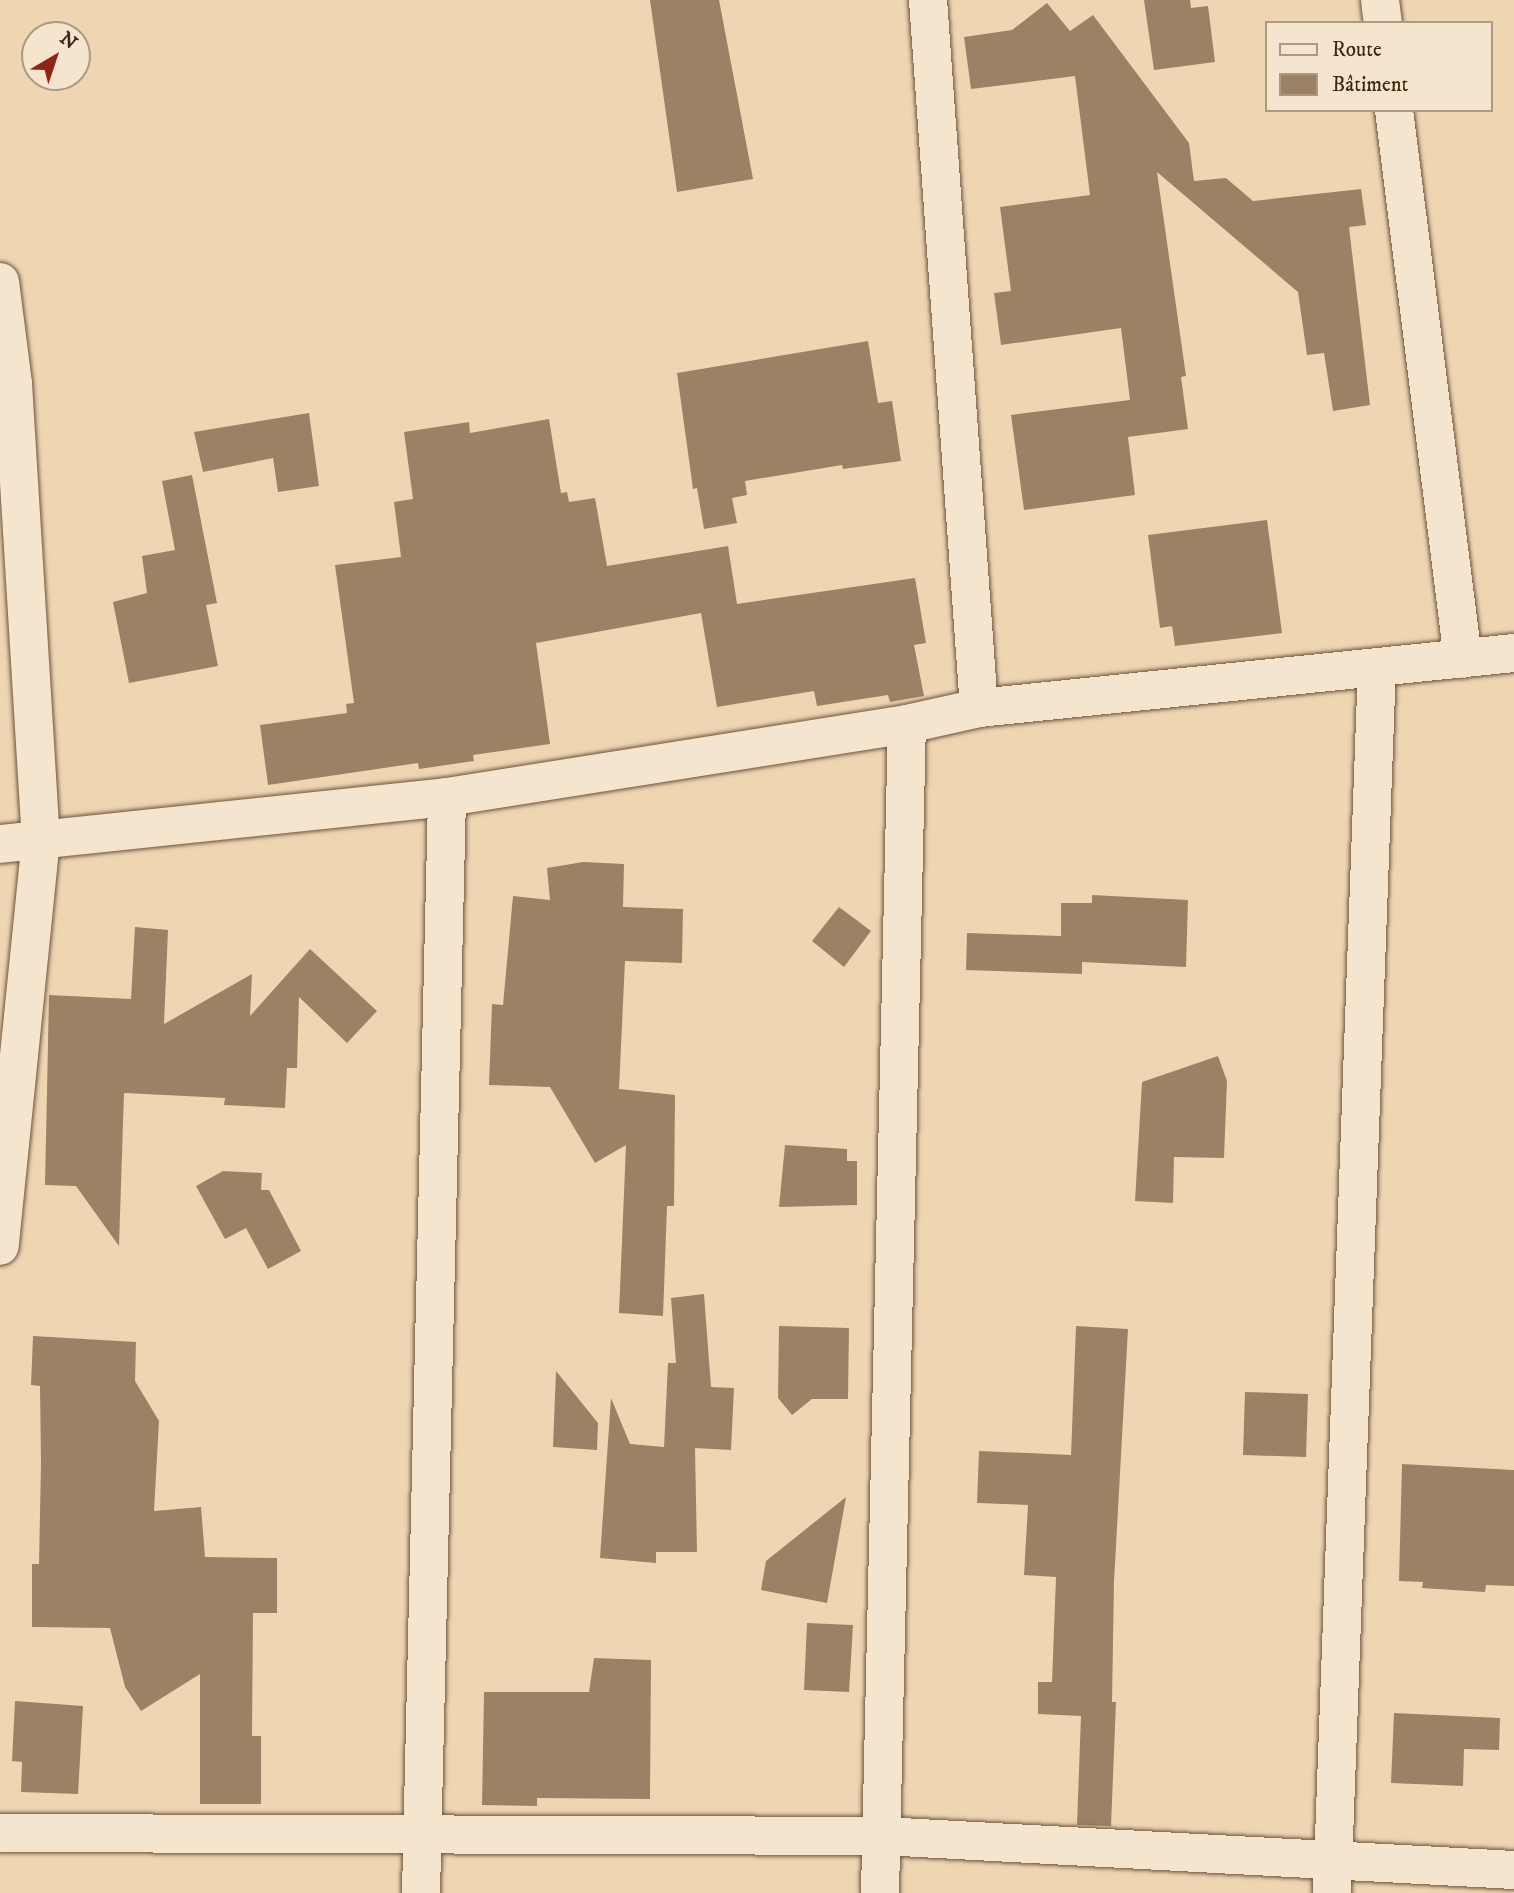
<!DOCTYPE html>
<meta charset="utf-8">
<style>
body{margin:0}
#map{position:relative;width:1514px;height:1893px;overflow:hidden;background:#efd6b3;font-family:"IM FELL DW Pica",serif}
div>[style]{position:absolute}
.building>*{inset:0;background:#9c8265}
.roads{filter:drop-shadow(0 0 2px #6d533a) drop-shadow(0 0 2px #6d533a)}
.minor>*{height:38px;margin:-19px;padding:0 19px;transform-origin:19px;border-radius:19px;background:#f5e4ce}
span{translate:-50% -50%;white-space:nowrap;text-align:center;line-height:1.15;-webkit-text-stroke:5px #f5e4ce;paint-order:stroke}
.legend{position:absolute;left:1265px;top:21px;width:228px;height:91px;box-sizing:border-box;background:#f5e4ce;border:2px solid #ad9882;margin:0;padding:9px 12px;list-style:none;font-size:21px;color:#422711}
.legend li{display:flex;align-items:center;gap:14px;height:35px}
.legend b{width:35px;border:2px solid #ad9882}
.north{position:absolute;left:21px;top:21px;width:70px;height:70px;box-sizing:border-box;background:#f5e4ce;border:2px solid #ad9882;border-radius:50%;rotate:39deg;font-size:19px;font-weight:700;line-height:28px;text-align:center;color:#422711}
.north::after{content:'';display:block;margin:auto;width:24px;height:32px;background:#8f2418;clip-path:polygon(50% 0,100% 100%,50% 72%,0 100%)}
</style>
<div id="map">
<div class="building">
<div style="clip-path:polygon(650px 0,719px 0,753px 179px,677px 192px)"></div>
<div style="clip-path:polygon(1144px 0,1190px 0,1191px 8px,1208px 6px,1215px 62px,1154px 70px)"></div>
<div style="clip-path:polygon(1047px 3px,1070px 31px,1093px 15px,1189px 143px,1194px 181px,1226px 178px,1253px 201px,1361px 189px,1366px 225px,1349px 227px,1370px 405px,1333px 411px,1324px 353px,1307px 355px,1298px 292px,1157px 172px,1186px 376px,1181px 377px,1188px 429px,1128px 437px,1135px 495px,1024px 510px,1011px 415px,1130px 400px,1121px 328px,1001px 345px,994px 293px,1011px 291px,1000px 207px,1090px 195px,1075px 76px,971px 89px,964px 37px,1012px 30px)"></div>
<div style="clip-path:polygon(868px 341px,878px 403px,892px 401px,901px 461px,843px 469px,842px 465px,745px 481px,747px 495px,732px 498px,737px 523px,704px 529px,697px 488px,693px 489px,677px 373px)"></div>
<div style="clip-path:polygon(309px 413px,319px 486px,278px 492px,273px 458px,203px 472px,194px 432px)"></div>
<div style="clip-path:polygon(549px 419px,561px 493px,567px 492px,569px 502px,595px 498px,607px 566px,728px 546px,737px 604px,915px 578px,926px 643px,914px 645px,924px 696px,890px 702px,888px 695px,817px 706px,814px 691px,717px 707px,701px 613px,536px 643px,550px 744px,473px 755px,474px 761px,419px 769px,418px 763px,268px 785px,260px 725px,347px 713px,346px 704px,354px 703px,335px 565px,401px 557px,394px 502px,413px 499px,404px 432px,469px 422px,470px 433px)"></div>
<div style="clip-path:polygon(192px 475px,217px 603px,206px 605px,218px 666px,129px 683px,113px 602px,147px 593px,142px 556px,175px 550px,162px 481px)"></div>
<div style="clip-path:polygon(1267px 520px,1282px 633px,1175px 646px,1172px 626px,1160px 628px,1148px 535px)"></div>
<div style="clip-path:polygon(583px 862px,624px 864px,623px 907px,683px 909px,682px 963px,625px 961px,619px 1089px,675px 1095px,674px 1206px,667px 1206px,663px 1316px,619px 1313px,626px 1145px,595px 1163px,550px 1087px,489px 1085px,492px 1004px,503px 1005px,513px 896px,550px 900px,547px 868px)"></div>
<div style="clip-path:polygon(1092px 895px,1188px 900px,1186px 967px,1082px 962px,1082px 974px,966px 970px,967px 933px,1061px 936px,1061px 903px,1092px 903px)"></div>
<div style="clip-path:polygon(839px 907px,871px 931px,844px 967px,812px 941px)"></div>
<div style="clip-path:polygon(135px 927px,168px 930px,164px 1024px,252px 974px,250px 1016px,310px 949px,377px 1011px,347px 1043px,299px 997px,297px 1068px,287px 1068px,285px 1108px,224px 1105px,225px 1098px,124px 1093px,119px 1246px,76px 1186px,45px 1185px,49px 995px,131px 999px)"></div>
<div style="clip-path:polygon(1218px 1056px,1227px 1081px,1224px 1158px,1174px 1157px,1173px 1203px,1135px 1201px,1142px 1082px)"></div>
<div style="clip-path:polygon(785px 1145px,847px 1149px,847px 1161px,857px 1161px,857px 1205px,779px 1207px)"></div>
<div style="clip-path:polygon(223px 1171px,262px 1173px,261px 1190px,269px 1190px,301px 1251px,268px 1269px,246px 1228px,225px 1239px,196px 1186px)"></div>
<div style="clip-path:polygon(704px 1294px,711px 1387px,734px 1388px,731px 1450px,695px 1448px,697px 1552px,656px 1552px,656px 1563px,600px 1558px,611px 1398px,630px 1444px,664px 1447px,668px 1363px,676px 1363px,671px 1298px)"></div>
<div style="clip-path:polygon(779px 1326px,849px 1328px,848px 1399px,812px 1399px,792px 1415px,778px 1398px)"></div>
<div style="clip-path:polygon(1076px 1326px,1128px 1329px,1114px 1582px,1112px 1702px,1116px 1702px,1111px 1826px,1077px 1825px,1081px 1716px,1038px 1714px,1038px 1682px,1052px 1682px,1056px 1577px,1024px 1575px,1028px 1505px,977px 1503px,979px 1451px,1071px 1455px)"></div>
<div style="clip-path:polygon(33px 1336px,136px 1342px,135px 1381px,159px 1421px,154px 1511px,201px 1507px,205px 1557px,277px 1558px,277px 1613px,253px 1613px,252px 1736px,261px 1736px,261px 1804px,200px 1804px,200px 1674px,141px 1711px,125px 1687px,110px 1628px,32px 1627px,32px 1564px,39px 1564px,41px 1464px,40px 1386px,31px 1385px)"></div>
<div style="clip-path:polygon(556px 1371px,598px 1423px,597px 1450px,553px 1447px)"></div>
<div style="clip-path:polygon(1245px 1392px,1308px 1394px,1306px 1457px,1243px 1455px)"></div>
<div style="clip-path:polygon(1402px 1464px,1514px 1470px,1514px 1586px,1486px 1585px,1485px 1592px,1422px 1588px,1423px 1582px,1399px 1581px)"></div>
<div style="clip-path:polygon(846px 1497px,827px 1603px,761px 1590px,766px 1561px)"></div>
<div style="clip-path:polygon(807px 1623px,853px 1625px,849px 1692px,804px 1690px)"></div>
<div style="clip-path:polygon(594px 1658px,651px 1660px,650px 1799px,537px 1798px,537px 1806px,482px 1805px,484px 1692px,589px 1692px)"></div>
<div style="clip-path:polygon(15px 1701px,83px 1706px,78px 1794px,21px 1792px,22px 1762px,12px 1761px)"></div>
<div style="clip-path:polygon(1394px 1713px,1500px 1718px,1499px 1750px,1464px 1749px,1463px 1786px,1391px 1783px)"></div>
</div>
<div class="roads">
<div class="minor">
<div style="left:928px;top:0;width:710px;rotate:85.88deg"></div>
<div style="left:1380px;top:0;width:23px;rotate:83deg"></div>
<div style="left:1394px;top:110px;width:553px;rotate:82.84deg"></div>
<div style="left:0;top:282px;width:103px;rotate:82.7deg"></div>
<div style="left:13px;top:384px;width:456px;rotate:86.5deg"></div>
<div style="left:41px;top:839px;width:409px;rotate:95.8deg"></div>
<div style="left:0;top:844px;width:449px;rotate:-6deg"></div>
<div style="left:447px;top:797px;width:466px;rotate:-9deg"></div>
<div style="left:907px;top:724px;width:74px;rotate:-12.5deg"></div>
<div style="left:979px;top:708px;width:538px;rotate:-5.87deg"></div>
<div style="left:0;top:1833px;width:882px;rotate:0.19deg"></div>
<div style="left:882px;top:1836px;width:633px;rotate:3.08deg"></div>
<div style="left:421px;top:1893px;width:1096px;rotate:-88.64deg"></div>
<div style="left:880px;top:1893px;width:1169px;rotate:-88.68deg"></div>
<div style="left:1332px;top:1893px;width:1226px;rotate:-87.9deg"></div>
</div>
</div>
<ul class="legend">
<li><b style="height:9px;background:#f5e4ce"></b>Route</li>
<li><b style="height:19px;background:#9c8265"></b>Bâtiment</li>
</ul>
<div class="north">N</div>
</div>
